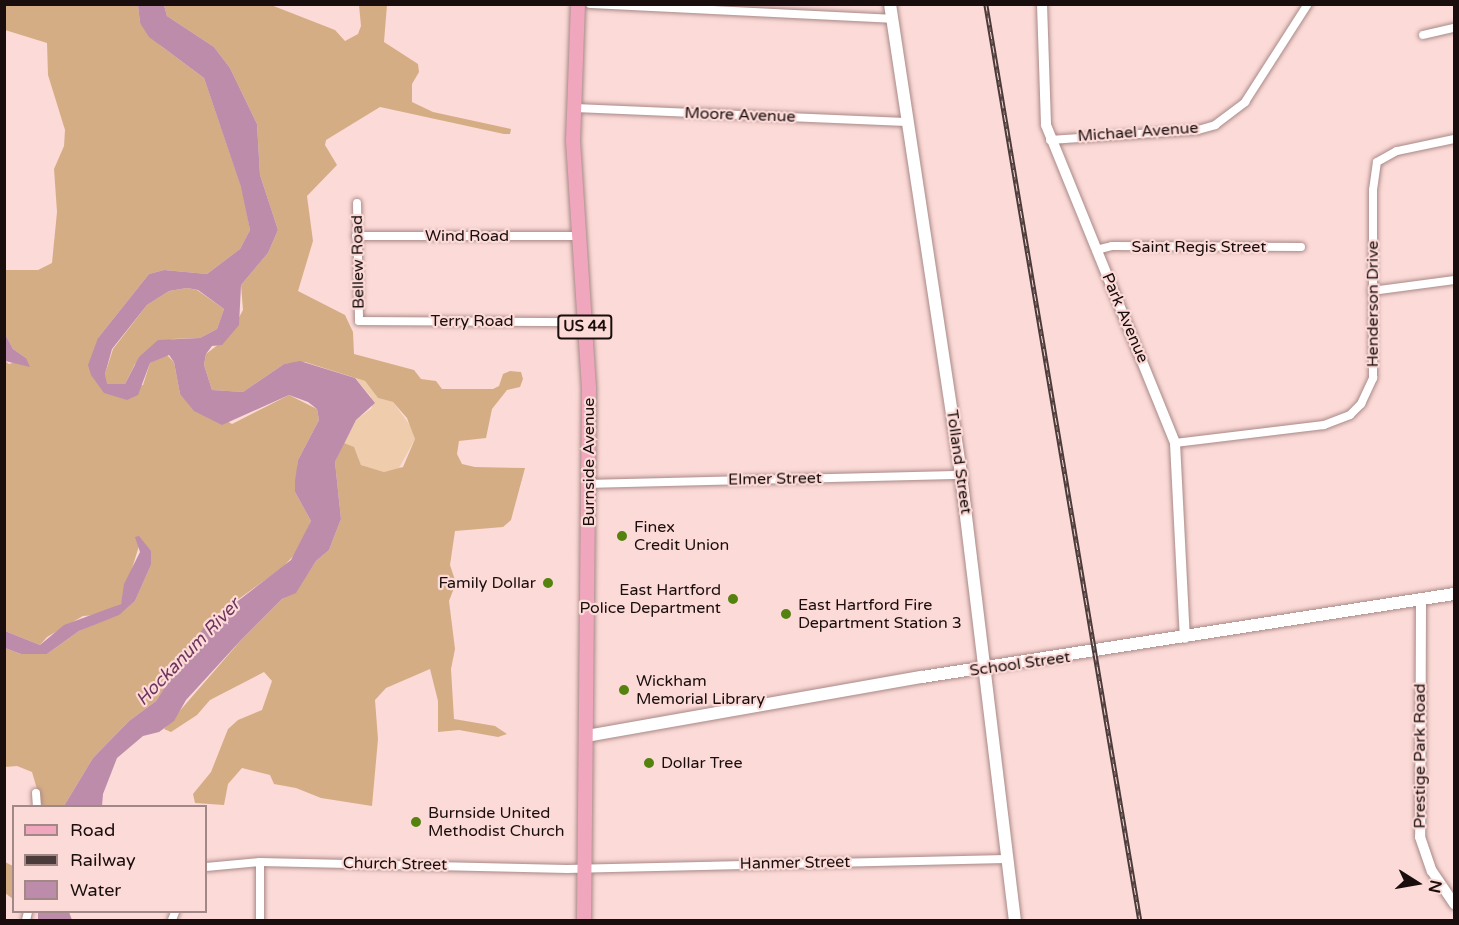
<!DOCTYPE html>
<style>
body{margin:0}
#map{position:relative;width:1459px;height:925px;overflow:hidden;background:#fcdad7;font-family:"Varela Round",sans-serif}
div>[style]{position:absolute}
.green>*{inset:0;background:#efcdac}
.forest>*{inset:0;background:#d5ad85}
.water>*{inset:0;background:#bc8caa}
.roads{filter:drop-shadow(0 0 2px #a88987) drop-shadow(0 0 2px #a88987)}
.minor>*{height:8px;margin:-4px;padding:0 4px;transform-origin:4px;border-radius:4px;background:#fff}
.tertiary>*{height:10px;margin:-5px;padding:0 5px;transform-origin:5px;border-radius:5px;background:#fff}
.secondary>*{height:12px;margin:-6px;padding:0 6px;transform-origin:6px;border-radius:6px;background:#fff}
.primary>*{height:14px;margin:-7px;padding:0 7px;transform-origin:7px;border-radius:7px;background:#f0a7be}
.rail>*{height:4.5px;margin-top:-2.25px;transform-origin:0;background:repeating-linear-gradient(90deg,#fcdad7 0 7px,#4b3b3a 0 14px);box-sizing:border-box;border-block:2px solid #4b3b3a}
.dots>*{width:16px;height:16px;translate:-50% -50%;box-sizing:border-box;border:3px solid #fcdad7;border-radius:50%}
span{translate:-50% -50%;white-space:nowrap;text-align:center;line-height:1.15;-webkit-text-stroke:4.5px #fcdad7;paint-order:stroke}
.shield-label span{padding:2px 4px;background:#fcdad7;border:2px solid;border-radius:4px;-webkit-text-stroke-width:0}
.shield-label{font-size:15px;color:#190e0d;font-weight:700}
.street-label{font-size:16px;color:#190e0d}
.poi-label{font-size:16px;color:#190e0d}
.left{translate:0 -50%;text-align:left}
.right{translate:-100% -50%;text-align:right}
.water-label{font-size:18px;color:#6f335c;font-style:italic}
.frame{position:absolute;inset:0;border:6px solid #190e0d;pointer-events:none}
.legend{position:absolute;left:12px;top:805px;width:195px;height:108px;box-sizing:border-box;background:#fcdad7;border:2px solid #a18886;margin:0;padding:8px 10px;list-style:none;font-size:18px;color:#190e0d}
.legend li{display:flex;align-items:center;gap:12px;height:30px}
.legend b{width:30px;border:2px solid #a18886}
.north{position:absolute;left:1387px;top:853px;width:60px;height:60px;-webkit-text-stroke:4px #fcdad7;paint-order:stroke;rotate:101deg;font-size:16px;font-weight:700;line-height:24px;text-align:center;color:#190e0d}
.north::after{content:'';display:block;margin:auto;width:21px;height:27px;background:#190e0d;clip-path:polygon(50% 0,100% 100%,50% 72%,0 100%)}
</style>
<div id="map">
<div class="green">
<div style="clip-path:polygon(355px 378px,365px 381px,378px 398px,393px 402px,412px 428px,415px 439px,398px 470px,384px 472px,361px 465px,356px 452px,344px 443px,356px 420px,372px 408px,371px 397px)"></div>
</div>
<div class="forest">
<div style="clip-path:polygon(5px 5px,138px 5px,140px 23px,161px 46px,204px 78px,243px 192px,250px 230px,240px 249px,207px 274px,164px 270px,149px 274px,98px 338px,104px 393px,143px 385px,150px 363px,167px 355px,174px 362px,180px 394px,232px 424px,289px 395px,317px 409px,319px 420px,298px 460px,295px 492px,311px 521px,298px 551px,283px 567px,211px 619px,156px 701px,129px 721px,93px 758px,64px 806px,42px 806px,32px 772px,17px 766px,5px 767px,5px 648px,21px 654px,47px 654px,79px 631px,123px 611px,135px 601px,151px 565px,139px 546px,121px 604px,97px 615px,83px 616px,47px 637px,40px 645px,5px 631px,5px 361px,9px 364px,26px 358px,13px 349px,5px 334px,5px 270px,38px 270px,52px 263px,57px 212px,54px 169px,64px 146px,65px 130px,48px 75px,47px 43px,5px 30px)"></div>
<div style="clip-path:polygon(164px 5px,271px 5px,335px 30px,345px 41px,358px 34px,361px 26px,359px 5px,387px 5px,384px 42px,418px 64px,419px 72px,412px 84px,412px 102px,433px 112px,511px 129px,510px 134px,504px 134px,380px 107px,326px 140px,325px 145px,337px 165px,307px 196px,313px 241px,298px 291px,345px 315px,353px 332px,354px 354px,414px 370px,421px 379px,436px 381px,442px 389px,493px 389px,499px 386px,503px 374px,510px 371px,521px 372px,523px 379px,520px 387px,507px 390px,492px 409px,486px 438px,459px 441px,457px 454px,462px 464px,475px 467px,525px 468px,511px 520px,503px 527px,455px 531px,450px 565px,456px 583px,449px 601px,455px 649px,451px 669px,454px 719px,495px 726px,507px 734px,498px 737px,459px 730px,438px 732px,438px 701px,430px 669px,386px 688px,375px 700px,378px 739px,372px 806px,321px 798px,296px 788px,274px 784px,270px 775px,242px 768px,228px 784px,224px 805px,195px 803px,193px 794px,211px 772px,228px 729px,238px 720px,262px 710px,272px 681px,264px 672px,210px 700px,197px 715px,171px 732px,164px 729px,242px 639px,282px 599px,296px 592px,316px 561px,329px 550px,341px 519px,335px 462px,344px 443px,354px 447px,361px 465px,384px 472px,403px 467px,415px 439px,407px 418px,393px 402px,378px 398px,365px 381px,305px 362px,284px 364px,243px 392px,212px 390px,204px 365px,206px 354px,229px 336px,243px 310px,241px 285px,268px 253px,278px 230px,260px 175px,257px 124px,230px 68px,214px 47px,167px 16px)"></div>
<div style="clip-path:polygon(187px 288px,197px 290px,224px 309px,217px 329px,200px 338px,172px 339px,135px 364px,125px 384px,106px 384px,105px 374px,113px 349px,147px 305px,169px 291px)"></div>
<div style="clip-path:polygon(5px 862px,13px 866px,14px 911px,13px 899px,5px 893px)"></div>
</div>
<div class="water">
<div style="clip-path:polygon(evenodd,138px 5px,164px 5px,167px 16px,214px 47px,230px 68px,257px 124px,260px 175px,278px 230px,268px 253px,241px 285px,239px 325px,222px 345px,212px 346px,206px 354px,204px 365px,212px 390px,243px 392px,284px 364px,300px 361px,355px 378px,375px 403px,356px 420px,335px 462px,341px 519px,329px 550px,316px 561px,296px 593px,282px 599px,242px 639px,186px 700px,174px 721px,159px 732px,143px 736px,117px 758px,103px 794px,102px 806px,64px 806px,93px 758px,129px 721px,156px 701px,204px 627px,291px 560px,311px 521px,295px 492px,295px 481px,298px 460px,319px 420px,317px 409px,308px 402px,289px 395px,222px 425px,194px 411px,180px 394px,174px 362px,169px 355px,150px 363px,138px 395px,127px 400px,104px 393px,91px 375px,88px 365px,98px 338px,149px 274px,164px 270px,207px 274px,240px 249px,250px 230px,241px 187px,204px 78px,149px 37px,140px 23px,138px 5px,187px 288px,198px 290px,224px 309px,217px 329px,200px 338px,158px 340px,139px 357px,125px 384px,107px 384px,105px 374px,112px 349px,147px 305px,169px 291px,187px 288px)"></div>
<div style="clip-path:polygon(5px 334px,13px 349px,26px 358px,30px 367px,5px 361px)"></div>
<div style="clip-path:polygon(139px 536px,151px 551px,151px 565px,135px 601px,119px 615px,79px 631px,47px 654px,21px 654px,5px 648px,5px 631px,40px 645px,64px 625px,121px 604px,124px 584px,140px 552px,135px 537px)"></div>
<div style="clip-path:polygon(38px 912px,69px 912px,72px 920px,38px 920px)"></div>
</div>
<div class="roads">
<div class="minor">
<div style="left:590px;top:4px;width:302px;rotate:2.8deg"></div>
<div style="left:1423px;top:35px;width:32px;rotate:-13deg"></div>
<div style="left:573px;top:108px;width:335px;rotate:2.4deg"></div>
<div style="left:1050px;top:140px;width:148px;rotate:-3.9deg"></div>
<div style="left:1198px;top:130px;width:18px;rotate:-16deg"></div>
<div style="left:1215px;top:125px;width:38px;rotate:-37deg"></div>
<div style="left:1245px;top:102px;width:117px;rotate:-57.3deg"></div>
<div style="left:357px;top:203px;width:118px;rotate:89deg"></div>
<div style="left:359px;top:321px;width:226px;rotate:0.3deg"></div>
<div style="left:356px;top:236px;width:222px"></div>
<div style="left:1096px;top:250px;width:16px;rotate:-14deg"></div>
<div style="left:1112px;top:246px;width:189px;rotate:0.3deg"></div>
<div style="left:1372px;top:291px;width:83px;rotate:-7.6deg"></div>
<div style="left:1175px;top:443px;width:150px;rotate:-6.9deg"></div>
<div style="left:1324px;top:425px;width:28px;rotate:-21deg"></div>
<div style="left:1350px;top:415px;width:16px;rotate:-45deg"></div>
<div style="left:1361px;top:404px;width:29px;rotate:-65deg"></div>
<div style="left:1373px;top:378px;width:188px;rotate:-90deg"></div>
<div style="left:1373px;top:190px;width:28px;rotate:-82deg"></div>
<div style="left:1377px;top:162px;width:23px;rotate:-29deg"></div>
<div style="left:1397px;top:151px;width:58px;rotate:-11.9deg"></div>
<div style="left:589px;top:484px;width:372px;rotate:-1.4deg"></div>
<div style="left:36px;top:793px;width:13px;rotate:86deg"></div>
<div style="left:206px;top:867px;width:54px;rotate:-5.3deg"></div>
<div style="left:260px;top:862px;width:307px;rotate:1.3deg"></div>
<div style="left:567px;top:869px;width:439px;rotate:-1.3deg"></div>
<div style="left:26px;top:920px;width:8px;rotate:-76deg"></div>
<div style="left:172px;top:920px;width:9px;rotate:-69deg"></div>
<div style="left:260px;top:920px;width:58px;rotate:-90deg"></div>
</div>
<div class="tertiary">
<div style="left:1042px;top:4px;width:121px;rotate:88.1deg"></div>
<div style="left:1046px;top:125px;width:343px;rotate:67.9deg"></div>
<div style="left:1175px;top:443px;width:195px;rotate:87.1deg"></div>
<div style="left:1421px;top:600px;width:237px;rotate:90.2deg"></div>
<div style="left:1420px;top:837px;width:36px;rotate:71deg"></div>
<div style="left:1432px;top:871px;width:40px;rotate:56deg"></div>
</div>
<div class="secondary">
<div style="left:890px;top:4px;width:476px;rotate:81.4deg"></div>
<div style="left:961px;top:475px;width:448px;rotate:83.1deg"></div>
<div style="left:586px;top:736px;width:341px;rotate:-10deg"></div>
<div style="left:922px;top:677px;width:538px;rotate:-8.87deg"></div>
</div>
<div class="primary">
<div style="left:578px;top:4px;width:137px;rotate:92.1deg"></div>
<div style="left:573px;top:141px;width:248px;rotate:86.3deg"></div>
<div style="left:589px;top:388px;width:532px;rotate:90.54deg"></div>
</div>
</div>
<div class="rail">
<div style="left:986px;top:4px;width:929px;rotate:80.46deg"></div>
</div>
<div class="dots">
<div style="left:622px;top:536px;background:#55820f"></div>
<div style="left:548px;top:583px;background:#55820f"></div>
<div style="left:733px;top:599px;background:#55820f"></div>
<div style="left:786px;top:614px;background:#55820f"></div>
<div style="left:624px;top:690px;background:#55820f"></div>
<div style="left:649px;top:763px;background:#55820f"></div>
<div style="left:416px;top:822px;background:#55820f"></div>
</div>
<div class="shield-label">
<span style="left:585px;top:327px">US 44</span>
</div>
<div class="street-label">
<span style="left:740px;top:115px;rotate:2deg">Moore Avenue</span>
<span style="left:1138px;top:132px;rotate:-4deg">Michael Avenue</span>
<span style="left:467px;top:236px">Wind Road</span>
<span style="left:1199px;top:247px">Saint Regis Street</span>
<span style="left:358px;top:262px;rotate:-91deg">Bellew Road</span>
<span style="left:1373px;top:304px;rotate:-90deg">Henderson Drive</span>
<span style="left:1125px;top:318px;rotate:67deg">Park Avenue</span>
<span style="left:472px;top:321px">Terry Road</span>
<span style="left:589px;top:462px;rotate:-90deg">Burnside Avenue</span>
<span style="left:959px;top:462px;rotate:82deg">Tolland Street</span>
<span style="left:775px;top:479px;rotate:-1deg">Elmer Street</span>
<span style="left:1020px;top:664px;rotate:-8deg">School Street</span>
<span style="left:1420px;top:756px;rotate:-90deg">Prestige Park Road</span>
<span style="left:795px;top:863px;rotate:-1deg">Hanmer Street</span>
<span style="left:395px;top:864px;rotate:1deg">Church Street</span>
</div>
<div class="poi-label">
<span class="left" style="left:634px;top:536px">Finex<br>Credit Union</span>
<span class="right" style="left:536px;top:583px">Family Dollar</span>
<span class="right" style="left:721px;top:599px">East Hartford<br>Police Department</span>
<span class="left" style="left:798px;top:614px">East Hartford Fire<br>Department Station 3</span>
<span class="left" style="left:636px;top:690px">Wickham<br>Memorial Library</span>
<span class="left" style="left:661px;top:763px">Dollar Tree</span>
<span class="left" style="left:428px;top:822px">Burnside United<br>Methodist Church</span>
</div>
<div class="water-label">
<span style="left:188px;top:652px;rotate:-46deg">Hockanum River</span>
</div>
<div class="frame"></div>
<ul class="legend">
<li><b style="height:8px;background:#f0a7be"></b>Road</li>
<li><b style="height:8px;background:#4b3b3a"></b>Railway</li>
<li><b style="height:16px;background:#bc8caa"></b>Water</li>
</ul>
<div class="north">N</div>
</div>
